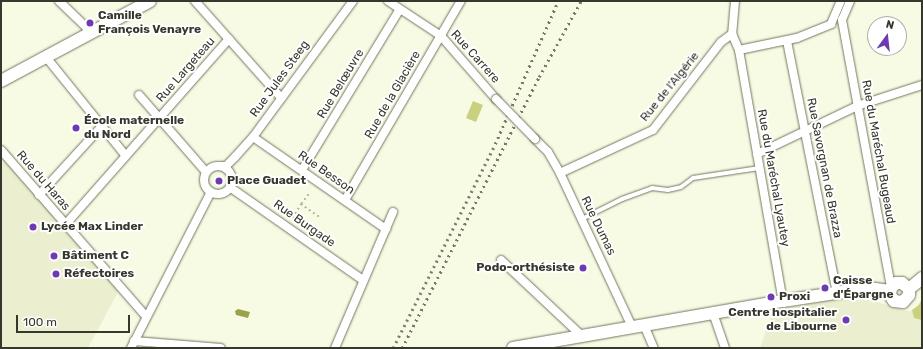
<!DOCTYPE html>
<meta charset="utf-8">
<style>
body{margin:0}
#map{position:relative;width:923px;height:349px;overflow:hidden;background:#f8fbe3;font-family:Rubik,sans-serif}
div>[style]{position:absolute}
.built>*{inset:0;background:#ebefcf}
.green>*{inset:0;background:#cad07e}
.water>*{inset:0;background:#9ca14d}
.path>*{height:1.5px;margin-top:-0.75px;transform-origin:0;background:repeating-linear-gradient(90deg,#b6b9a5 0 2px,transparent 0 5px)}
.roads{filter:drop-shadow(0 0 1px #747661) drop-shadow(0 0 1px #747661)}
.lane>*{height:4px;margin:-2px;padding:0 2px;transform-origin:2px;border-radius:2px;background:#fff}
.street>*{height:8px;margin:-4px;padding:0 4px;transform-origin:4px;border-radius:4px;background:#fff}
.street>.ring{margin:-4px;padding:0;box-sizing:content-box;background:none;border:8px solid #fff;border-radius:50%}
.secondary>*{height:12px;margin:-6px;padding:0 6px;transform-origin:6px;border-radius:6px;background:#fff}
.rail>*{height:2.5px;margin-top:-1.25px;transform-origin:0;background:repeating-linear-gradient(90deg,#767869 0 2px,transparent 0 6px)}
.bridges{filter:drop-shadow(0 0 1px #747661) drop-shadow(0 0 1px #747661)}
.street-bridge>*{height:8px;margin:-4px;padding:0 4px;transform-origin:4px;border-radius:4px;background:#fff}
.dots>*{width:11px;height:11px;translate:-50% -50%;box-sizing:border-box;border:2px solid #fff;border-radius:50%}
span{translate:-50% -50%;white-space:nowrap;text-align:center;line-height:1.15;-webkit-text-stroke:4px #fff;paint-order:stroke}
.poi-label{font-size:12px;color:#36372d;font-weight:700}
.left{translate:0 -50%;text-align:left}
.right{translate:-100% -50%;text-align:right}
.street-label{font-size:12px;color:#36372d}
.frame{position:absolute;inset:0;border:2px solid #36372d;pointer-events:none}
.north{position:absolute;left:867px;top:16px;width:40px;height:40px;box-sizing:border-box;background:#fff;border:1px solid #afafab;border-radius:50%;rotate:15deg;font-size:11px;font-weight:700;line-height:16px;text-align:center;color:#36372d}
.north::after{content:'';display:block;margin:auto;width:14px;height:18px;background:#6d3ab1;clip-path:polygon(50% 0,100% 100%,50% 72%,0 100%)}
.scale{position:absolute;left:16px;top:315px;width:114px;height:18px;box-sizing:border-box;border:2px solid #36372d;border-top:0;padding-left:5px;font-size:12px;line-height:14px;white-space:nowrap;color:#36372d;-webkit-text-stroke:3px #fff;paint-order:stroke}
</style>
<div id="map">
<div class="built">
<div style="clip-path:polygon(5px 160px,119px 290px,88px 348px,1px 348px,1px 165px)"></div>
<div style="clip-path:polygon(859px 296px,899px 309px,910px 311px,915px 309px,922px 299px,922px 348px,760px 348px,773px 310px)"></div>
</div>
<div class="green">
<div style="clip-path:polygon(473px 101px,483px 105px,476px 122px,466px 118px)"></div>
<div style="clip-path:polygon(922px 299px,922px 320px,914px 318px,912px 310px,919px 305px)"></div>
</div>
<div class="water">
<div style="clip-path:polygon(238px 309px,250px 312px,248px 318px,236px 315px,235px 311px)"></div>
</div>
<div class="path">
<div style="left:301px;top:204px;width:15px;rotate:-53deg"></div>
<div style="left:292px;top:218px;width:17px;rotate:-57deg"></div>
<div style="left:301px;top:204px;width:24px;rotate:35deg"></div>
</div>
<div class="roads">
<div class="lane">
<div style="left:582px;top:219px;width:45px;rotate:-26.6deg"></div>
<div style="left:622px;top:199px;width:32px;rotate:-20deg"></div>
<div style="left:652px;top:188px;width:16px;rotate:7deg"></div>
<div style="left:668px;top:190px;width:13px;rotate:-13deg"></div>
<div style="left:681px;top:187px;width:15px;rotate:-37deg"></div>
<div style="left:693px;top:178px;width:67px;rotate:-8.6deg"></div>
</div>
<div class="street">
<div style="left:59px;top:1px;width:37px;rotate:44deg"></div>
<div style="left:86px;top:27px;width:7px;rotate:56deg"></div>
<div style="left:195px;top:1px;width:130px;rotate:48.4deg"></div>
<div style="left:388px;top:1px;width:64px;rotate:33.4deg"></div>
<div style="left:441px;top:36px;width:84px;rotate:48.9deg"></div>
<div style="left:735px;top:1px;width:33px;rotate:95deg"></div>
<div style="left:732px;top:34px;width:17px;rotate:66deg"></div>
<div style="left:739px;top:50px;width:255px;rotate:80.1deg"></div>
<div style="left:842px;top:20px;width:272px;rotate:79.6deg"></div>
<div style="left:842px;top:20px;width:21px;rotate:-67deg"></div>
<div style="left:787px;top:41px;width:257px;rotate:78.8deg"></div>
<div style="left:739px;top:50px;width:59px;rotate:-11.7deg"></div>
<div style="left:797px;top:38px;width:37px;rotate:-22deg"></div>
<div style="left:831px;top:24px;width:25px;rotate:-67deg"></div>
<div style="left:46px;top:57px;width:127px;rotate:51.1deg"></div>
<div style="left:139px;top:95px;width:102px;rotate:49deg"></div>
<div style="left:253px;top:137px;width:162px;rotate:34.7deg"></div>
<div style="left:535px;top:139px;width:18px;rotate:45deg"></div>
<div style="left:548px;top:152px;width:24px;rotate:60deg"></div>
<div style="left:560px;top:173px;width:170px;rotate:64.9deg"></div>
<div style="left:1px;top:150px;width:220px;rotate:48.9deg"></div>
<div style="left:757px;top:154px;width:111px;rotate:-25.6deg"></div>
<div style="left:857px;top:106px;width:68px;rotate:-17.9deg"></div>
<div class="ring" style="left:204px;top:166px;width:20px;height:20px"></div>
<div style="left:222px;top:166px;width:4px"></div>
<div style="left:226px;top:166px;width:13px;rotate:-45deg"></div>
<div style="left:235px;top:157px;width:27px;rotate:-48deg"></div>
<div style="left:253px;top:137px;width:169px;rotate:-53.7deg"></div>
<div style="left:302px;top:170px;width:188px;rotate:-58.7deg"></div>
<div style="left:560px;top:173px;width:102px;rotate:-24.8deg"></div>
<div style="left:653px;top:130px;width:111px;rotate:-52.3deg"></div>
<div style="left:721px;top:42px;width:14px;rotate:-36deg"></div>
<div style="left:231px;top:188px;width:161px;rotate:34.9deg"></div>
<div style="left:39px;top:195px;width:93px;rotate:-47.6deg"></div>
<div style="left:345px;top:200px;width:230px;rotate:-59.8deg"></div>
<div style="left:65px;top:225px;width:248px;rotate:-48.6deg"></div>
<div style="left:501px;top:260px;width:111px;rotate:43.2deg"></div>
<div style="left:713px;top:313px;width:37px;rotate:71deg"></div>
<div style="left:644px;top:325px;width:25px;rotate:67deg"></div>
<div style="left:134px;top:341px;width:87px;rotate:4.6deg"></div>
<div style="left:131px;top:348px;width:175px;rotate:-62.9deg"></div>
<div style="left:335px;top:348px;width:148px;rotate:-66.9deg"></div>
</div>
<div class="secondary">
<div style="left:1px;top:81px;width:169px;rotate:-28.2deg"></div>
<div style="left:909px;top:289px;width:9px;rotate:-139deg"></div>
<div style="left:902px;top:283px;width:6px;rotate:180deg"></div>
<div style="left:896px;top:283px;width:7px;rotate:135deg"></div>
<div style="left:891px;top:288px;width:7px;rotate:98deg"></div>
<div style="left:890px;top:295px;width:7px;rotate:56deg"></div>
<div style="left:894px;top:301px;width:9px;rotate:6deg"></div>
<div style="left:903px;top:302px;width:9px;rotate:-49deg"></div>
<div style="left:909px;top:295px;width:6px;rotate:-90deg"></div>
<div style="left:909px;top:289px;width:17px;rotate:-40deg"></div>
<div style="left:513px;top:348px;width:274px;rotate:-9.9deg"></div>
<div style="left:783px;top:301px;width:86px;rotate:-8.7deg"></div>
<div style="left:868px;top:288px;width:22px;rotate:8deg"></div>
</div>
</div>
<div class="rail">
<div style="left:393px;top:348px;width:228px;rotate:-63.4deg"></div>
<div style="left:495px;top:144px;width:156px;rotate:-66.2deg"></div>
<div style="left:402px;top:348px;width:304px;rotate:-63.2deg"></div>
<div style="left:539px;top:77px;width:87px;rotate:-61.1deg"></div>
</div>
<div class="bridges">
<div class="street-bridge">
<div style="left:496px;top:99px;width:56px;rotate:45.7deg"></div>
</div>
</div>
<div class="dots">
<div style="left:90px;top:23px;background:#6d3ab1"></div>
<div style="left:76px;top:128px;background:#6d3ab1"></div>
<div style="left:219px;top:181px;background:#6d3ab1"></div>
<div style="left:33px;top:227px;background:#6d3ab1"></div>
<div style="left:54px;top:256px;background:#6d3ab1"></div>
<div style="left:583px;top:268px;background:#6d3ab1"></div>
<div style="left:56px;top:274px;background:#6d3ab1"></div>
<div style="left:825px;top:288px;background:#6d3ab1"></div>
<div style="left:771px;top:297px;background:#6d3ab1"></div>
<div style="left:846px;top:320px;background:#6d3ab1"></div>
</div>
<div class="poi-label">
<span class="left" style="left:98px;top:23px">Camille<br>François Venayre</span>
<span class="left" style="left:84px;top:128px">École maternelle<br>du Nord</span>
<span class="left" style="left:227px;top:181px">Place Guadet</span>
<span class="left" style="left:41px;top:227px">Lycée Max Linder</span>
<span class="left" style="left:62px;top:256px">Bâtiment C</span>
<span class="right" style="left:575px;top:268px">Podo-orthésiste</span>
<span class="left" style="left:64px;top:274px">Réfectoires</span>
<span class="left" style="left:833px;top:288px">Caisse<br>d'Épargne</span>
<span class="left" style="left:779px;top:297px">Proxi</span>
<span class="right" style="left:837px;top:320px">Centre hospitalier<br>de Libourne</span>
</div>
<div class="street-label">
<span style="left:475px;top:57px;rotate:48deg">Rue Carrere</span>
<span style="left:186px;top:70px;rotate:-49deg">Rue Largeteau</span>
<span style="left:280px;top:79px;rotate:-54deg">Rue Jules Steeg</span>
<span style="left:341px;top:84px;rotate:-59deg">Rue Belœuvre</span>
<span style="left:670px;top:87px;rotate:-51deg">Rue de l'Algérie</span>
<span style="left:393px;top:95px;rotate:-60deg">Rue de la Glacière</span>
<span style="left:878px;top:152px;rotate:80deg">Rue du Maréchal Bugeaud</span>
<span style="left:824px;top:168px;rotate:79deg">Rue Savorgnan de Brazza</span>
<span style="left:326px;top:173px;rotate:35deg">Rue Besson</span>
<span style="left:773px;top:178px;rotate:80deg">Rue du Maréchal Lyautey</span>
<span style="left:43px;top:181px;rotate:49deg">Rue du Haras</span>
<span style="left:304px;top:224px;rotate:35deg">Rue Burgade</span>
<span style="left:598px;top:226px;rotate:64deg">Rue Dumas</span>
</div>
<div class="frame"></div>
<div class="north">N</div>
<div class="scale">100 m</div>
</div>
